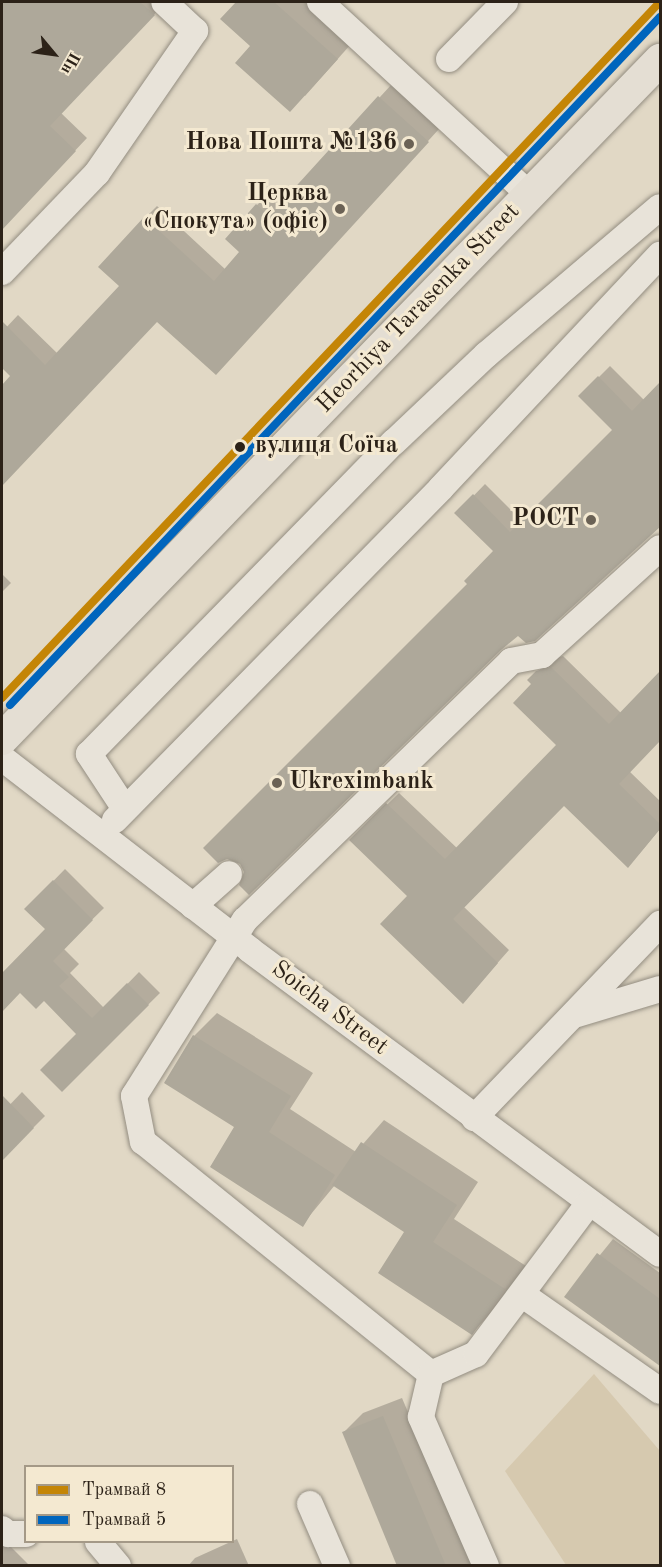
<!DOCTYPE html>
<meta charset="utf-8">
<style>
body{margin:0}
#map{position:relative;width:662px;height:1567px;overflow:hidden;background:#e1d8c5;font-family:"Old Standard TT",serif}
div>[style]{position:absolute}
.green>*{inset:0;background:#d6c9af}
.shadow>*{inset:0;background:#0003}
.building>*{inset:0;background:#aea89a}
.roads{filter:drop-shadow(0 0 2px #938d81) drop-shadow(0 0 2px #938d81)}
.minor>*{height:26px;margin:-13px;padding:0 13px;transform-origin:13px;border-radius:13px;background:#e8e3d9}
.major>*{height:32px;margin:-16px;padding:0 16px;transform-origin:16px;border-radius:16px;background:#e4ded3}
.tram-1>*{height:8px;margin:-4px;padding:0 4px;transform-origin:4px;border-radius:4px;background:#c48506}
.tram-2>*{height:8px;margin:-4px;padding:0 4px;transform-origin:4px;border-radius:4px;background:#0065bd}
.dots>*{width:16px;height:16px;translate:-50% -50%;box-sizing:border-box;border:3px solid #f4e9d1;border-radius:50%}
span{translate:-50% -50%;white-space:nowrap;text-align:center;line-height:1.15;-webkit-text-stroke:6px #f4e9d1;paint-order:stroke}
.poi-label{font-size:24px;color:#2c2218;font-weight:700}
.right{translate:-100% -50%;text-align:right}
.left{translate:0 -50%;text-align:left}
.street-label{font-size:24px;color:#2c2218}
.stop-label{font-size:24px;color:#2c2218;font-weight:700}
.frame{position:absolute;inset:0;border:3px solid #2c2218;pointer-events:none}
.legend{position:absolute;left:24px;top:1465px;width:210px;height:78px;box-sizing:border-box;background:#f4e9d1;border:2px solid #a49987;margin:0;padding:8px 10px;list-style:none;font-size:18px;color:#2c2218}
.legend li{display:flex;align-items:center;gap:12px;height:30px}
.legend b{width:30px;border:2px solid #a49987}
.north{position:absolute;left:24px;top:24px;width:60px;height:60px;-webkit-text-stroke:4px #f4e9d1;paint-order:stroke;rotate:119deg;font-size:16px;font-weight:700;line-height:24px;text-align:center;color:#2c2218}
.north::after{content:'';display:block;margin:auto;width:21px;height:27px;background:#2c2218;clip-path:polygon(50% 0,100% 100%,50% 72%,0 100%)}
</style>
<div id="map">
<div class="green">
<div style="clip-path:polygon(594px 1374px,660px 1451px,660px 1565px,566px 1565px,505px 1471px)"></div>
</div>
<div class="shadow">
<div style="clip-path:polygon(2px 2px,165px 3px,61px 113px,87px 138px,2px 228px)"></div>
<div style="clip-path:polygon(238px 2px,305px 2px,351px 44px,305px 96px,222px 19px)"></div>
<div style="clip-path:polygon(391px 85px,439px 129px,228px 361px,157px 320px,2px 483px,2px 387px,12px 376px,2px 366px,2px 332px,18px 315px,58px 354px,121px 286px,145px 218px,157px 206px,226px 270px,242px 252px,257px 205px,269px 194px,281px 205px)"></div>
<div style="clip-path:polygon(610px 366px,644px 400px,660px 384px,660px 524px,534px 640px,469px 585px,495px 551px,457px 513px,485px 484px,522px 521px,614px 430px,580px 396px)"></div>
<div style="clip-path:polygon(2px 574px,11px 583px,2px 592px)"></div>
<div style="clip-path:polygon(563px 656px,621px 713px,660px 673px,660px 739px,629px 771px,660px 801px,660px 829px,639px 854px,564px 804px,464px 907px,509px 950px,463px 1002px,409px 896px,351px 840px,399px 793px,458px 849px,559px 745px,530px 680px,549px 660px)"></div>
<div style="clip-path:polygon(65px 869px,104px 908px,63px 948px,79px 964px,70px 973px,104px 1008px,139px 972px,160px 993px,62px 1090px,78px 1034px,44px 999px,20px 991px,2px 1010px,2px 975px,47px 929px,26px 909px)"></div>
<div style="clip-path:polygon(217px 1013px,313px 1073px,290px 1109px,356px 1152px,384px 1120px,478px 1182px,454px 1219px,526px 1266px,494px 1310px,472px 1333px,406px 1232px,335px 1185px,302px 1225px,236px 1126px,166px 1083px,194px 1036px)"></div>
<div style="clip-path:polygon(22px 1092px,45px 1116px,2px 1159px,2px 1113px)"></div>
<div style="clip-path:polygon(613px 1239px,660px 1273px,660px 1364px,566px 1297px)"></div>
<div style="clip-path:polygon(402px 1398px,473px 1566px,398px 1566px,344px 1432px,363px 1413px)"></div>
<div style="clip-path:polygon(2px 1538px,30px 1566px,2px 1566px)"></div>
<div style="clip-path:polygon(237px 1539px,249px 1566px,188px 1566px,195px 1558px)"></div>
</div>
<div class="building">
<div style="clip-path:polygon(2px 2px,140px 2px,155px 15px,50px 126px,76px 151px,2px 230px)"></div>
<div style="clip-path:polygon(236px 2px,274px 2px,338px 59px,290px 112px,235px 63px,250px 46px,220px 19px)"></div>
<div style="clip-path:polygon(378px 96px,429px 142px,216px 375px,157px 322px,2px 486px,2px 385px,10px 376px,2px 368px,2px 321px,45px 365px,119px 286px,98px 267px,144px 217px,214px 281px,239px 252px,225px 239px,256px 204px,269px 216px)"></div>
<div style="clip-path:polygon(598px 376px,632px 411px,660px 382px,660px 527px,535px 641px,526px 643px,518px 636px,501px 650px,249px 895px,239px 885px,244px 872px,240px 864px,227px 859px,218px 863px,203px 848px,467px 584px,464px 581px,493px 551px,454px 513px,473px 494px,510px 532px,612px 430px,578px 396px)"></div>
<div style="clip-path:polygon(551px 667px,609px 724px,660px 671px,660px 741px,619px 784px,660px 824px,660px 829px,628px 868px,564px 806px,453px 919px,498px 963px,463px 1004px,380px 924px,407px 896px,349px 840px,386px 803px,445px 859px,556px 745px,513px 703px,531px 684px,527px 680px,536px 671px)"></div>
<div style="clip-path:polygon(53px 880px,93px 920px,53px 961px,69px 977px,59px 986px,92px 1018px,127px 983px,149px 1005px,62px 1092px,40px 1070px,76px 1034px,44px 1001px,36px 1009px,20px 993px,2px 1012px,2px 973px,45px 929px,24px 909px)"></div>
<div style="clip-path:polygon(193px 1035px,291px 1096px,269px 1132px,335px 1175px,303px 1227px,210px 1167px,234px 1127px,164px 1083px)"></div>
<div style="clip-path:polygon(2px 1095px,34px 1128px,2px 1161px)"></div>
<div style="clip-path:polygon(361px 1142px,457px 1205px,433px 1242px,505px 1289px,472px 1335px,378px 1273px,404px 1232px,332px 1185px)"></div>
<div style="clip-path:polygon(597px 1253px,660px 1299px,660px 1366px,564px 1297px)"></div>
<div style="clip-path:polygon(383px 1416px,446px 1566px,397px 1566px,342px 1432px)"></div>
</div>
<div class="roads">
<div class="minor">
<div style="left:320px;top:2px;width:285px;rotate:42.6deg"></div>
<div style="left:449px;top:59px;width:80px;rotate:-45.5deg"></div>
<div style="left:2px;top:272px;width:137px;rotate:-46.2deg"></div>
<div style="left:97px;top:173px;width:173px;rotate:-55.4deg"></div>
<div style="left:195px;top:31px;width:42px;rotate:-136.9deg"></div>
<div style="left:2px;top:758px;width:314px;rotate:37.7deg"></div>
<div style="left:250px;top:950px;width:510px;rotate:36.56deg"></div>
<div style="left:125px;top:809px;width:66px;rotate:-123.2deg"></div>
<div style="left:89px;top:754px;width:436px;rotate:-45.7deg"></div>
<div style="left:394px;top:442px;width:127px;rotate:-43.4deg"></div>
<div style="left:486px;top:355px;width:228px;rotate:-40.4deg"></div>
<div style="left:115px;top:820px;width:465px;rotate:-45.5deg"></div>
<div style="left:441px;top:488px;width:320px;rotate:-46.8deg"></div>
<div style="left:193px;top:906px;width:48px;rotate:-41.6deg"></div>
<div style="left:574px;top:1015px;width:90px;rotate:-16.8deg"></div>
<div style="left:474px;top:1118px;width:269px;rotate:-46.2deg"></div>
<div style="left:523px;top:1295px;width:167px;rotate:35deg"></div>
<div style="left:431px;top:1374px;width:370px;rotate:-141.1deg"></div>
<div style="left:143px;top:1142px;width:47px;rotate:-101.1deg"></div>
<div style="left:134px;top:1096px;width:208px;rotate:-57.8deg"></div>
<div style="left:245px;top:920px;width:371px;rotate:-44.2deg"></div>
<div style="left:511px;top:661px;width:32px;rotate:-11deg"></div>
<div style="left:542px;top:655px;width:159px;rotate:-42.2deg"></div>
<div style="left:310px;top:1504px;width:68px;rotate:66.5deg"></div>
<div style="left:2px;top:1529px;width:8px;rotate:40deg"></div>
<div style="left:8px;top:1534px;width:18px"></div>
<div style="left:98px;top:1542px;width:31px;rotate:50deg"></div>
<div style="left:486px;top:1566px;width:163px;rotate:-113.6deg"></div>
<div style="left:421px;top:1417px;width:44px;rotate:-76.9deg"></div>
<div style="left:431px;top:1374px;width:49px;rotate:-24deg"></div>
<div style="left:476px;top:1354px;width:189px;rotate:-53.2deg"></div>
</div>
<div class="major">
<div style="left:2px;top:739px;width:946px;rotate:-45.9deg"></div>
</div>
</div>
<div class="tram-1">
<div style="left:2px;top:698px;width:958px;rotate:-46.61deg"></div>
</div>
<div class="tram-2">
<div style="left:10px;top:705px;width:946px;rotate:-46.63deg"></div>
</div>
<div class="dots">
<div style="left:409px;top:144px;background:#6b6255"></div>
<div style="left:340px;top:209px;background:#6b6255"></div>
<div style="left:240px;top:447px;background:#2c2218"></div>
<div style="left:591px;top:520px;background:#6b6255"></div>
<div style="left:277px;top:783px;background:#6b6255"></div>
</div>
<div class="poi-label">
<span class="right" style="left:397px;top:144px">Нова Пошта №136</span>
<span class="right" style="left:328px;top:209px">Церква<br>«Спокута» (офіс)</span>
<span class="right" style="left:579px;top:520px">РОСТ</span>
<span class="left" style="left:289px;top:783px">Ukreximbank</span>
</div>
<div class="street-label">
<span style="left:419px;top:309px;rotate:-46deg">Heorhiya Tarasenka Street</span>
<span style="left:329px;top:1009px;rotate:37deg">Soicha Street</span>
</div>
<div class="stop-label">
<span class="left" style="left:255px;top:447px">вулиця Соїча</span>
</div>
<div class="frame"></div>
<ul class="legend">
<li><b style="height:8px;background:#c48506"></b>Трамвай 8</li>
<li><b style="height:8px;background:#0065bd"></b>Трамвай 5</li>
</ul>
<div class="north">Пн</div>
</div>
